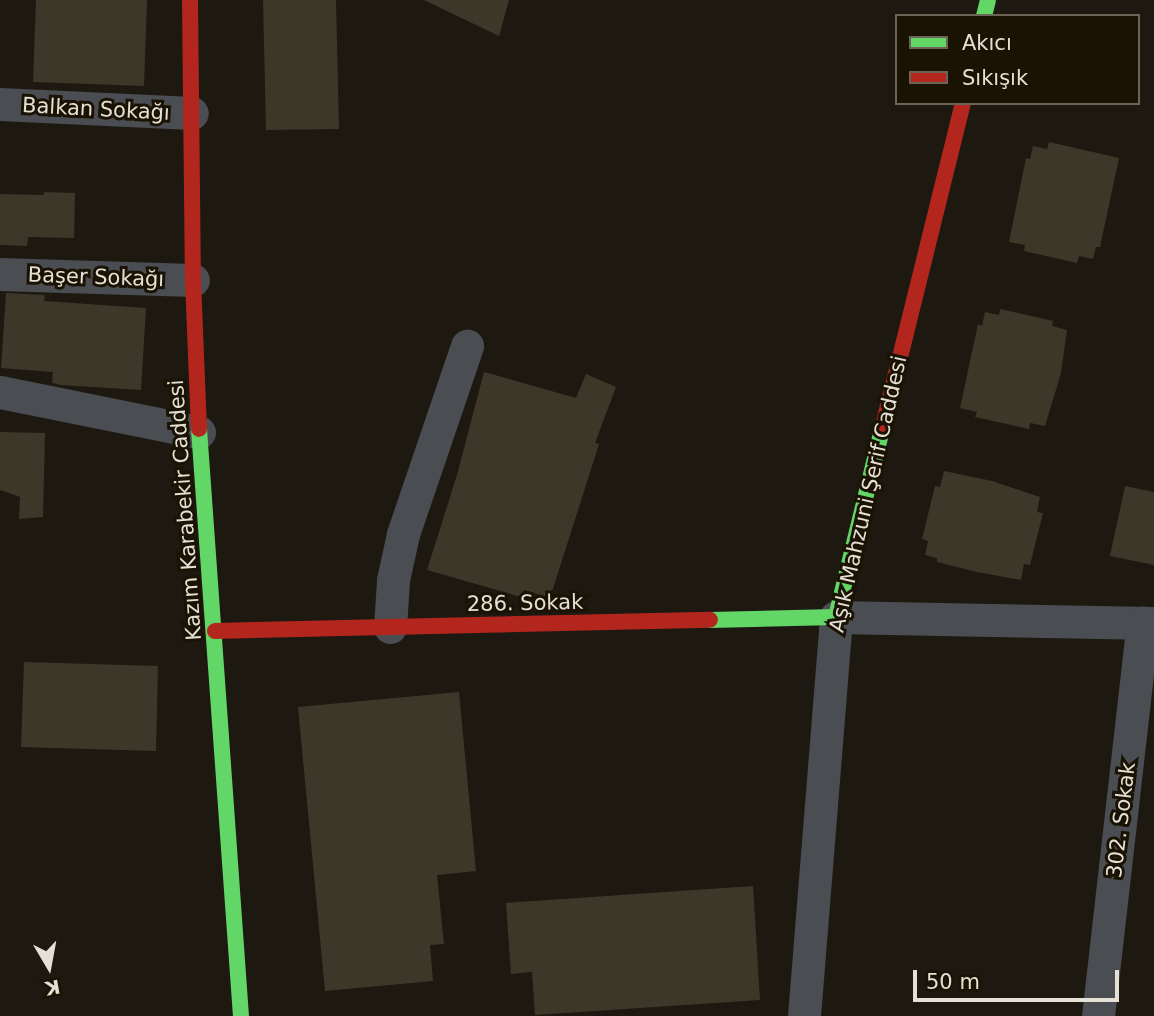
<!DOCTYPE html>
<meta charset="utf-8">
<style>
body{margin:0}
#map{position:relative;width:1154px;height:1016px;overflow:hidden;background:#1d1911;font-family:"DejaVu Sans",sans-serif}
div>[style]{position:absolute}
.building>*{inset:0;background:#3d3729}
.street>*{height:33px;margin:-16.5px;padding:0 16.5px;transform-origin:16.5px;border-radius:16.5px;background:#4a4d51}
.fast>*{height:16px;margin:-8px;padding:0 8px;transform-origin:8px;border-radius:8px;background:#63d668}
.jam>*{height:16px;margin:-8px;padding:0 8px;transform-origin:8px;border-radius:8px;background:#b3261e}
span{translate:-50% -50%;white-space:nowrap;text-align:center;line-height:1.15;-webkit-text-stroke:6px #1a1203;paint-order:stroke}
.street-label{font-size:21px;color:#e5e0d5}
.legend{position:absolute;left:895px;top:14px;width:245px;height:91px;box-sizing:border-box;background:#1a1203;border:2px solid #6b6457;margin:0;padding:9px 12px;list-style:none;font-size:21px;color:#e5e0d5}
.legend li{display:flex;align-items:center;gap:14px;height:35px}
.legend b{width:35px;border:2px solid #6b6457}
.north{position:absolute;left:14px;top:932px;width:70px;height:70px;-webkit-text-stroke:5px #1a1203;paint-order:stroke;rotate:170deg;font-size:19px;font-weight:700;line-height:28px;text-align:center;color:#e5e0d5}
.north::after{content:'';display:block;margin:auto;width:24px;height:32px;background:#e5e0d5;clip-path:polygon(50% 0,100% 100%,50% 72%,0 100%)}
.scale{position:absolute;left:913px;top:970px;width:206px;height:32px;box-sizing:border-box;border:4px solid #e5e0d5;border-top:0;padding-left:9px;font-size:21px;line-height:24px;white-space:nowrap;color:#e5e0d5;-webkit-text-stroke:5px #1a1203;paint-order:stroke}
</style>
<div id="map">
<div class="building">
<div style="clip-path:polygon(36px 0,147px 0,144px 86px,33px 82px)"></div>
<div style="clip-path:polygon(263px 0,336px 0,339px 129px,266px 130px)"></div>
<div style="clip-path:polygon(424px 0,509px 0,499px 36px)"></div>
<div style="clip-path:polygon(1049px 142px,1119px 158px,1100px 247px,1096px 247px,1093px 259px,1079px 256px,1077px 263px,1024px 251px,1025px 245px,1009px 242px,1026px 158px,1030px 159px,1033px 146px,1047px 149px)"></div>
<div style="clip-path:polygon(44px 192px,75px 193px,74px 238px,28px 237px,27px 246px,0 245px,0 194px,44px 195px)"></div>
<div style="clip-path:polygon(6px 293px,45px 295px,44px 301px,146px 308px,141px 390px,61px 385px,52px 383px,53px 372px,1px 368px)"></div>
<div style="clip-path:polygon(1000px 309px,1053px 321px,1052px 326px,1067px 330px,1061px 373px,1045px 426px,1030px 423px,1029px 429px,975px 417px,977px 412px,960px 408px,978px 324px,982px 326px,985px 312px,999px 315px)"></div>
<div style="clip-path:polygon(484px 372px,576px 398px,586px 374px,616px 387px,595px 443px,599px 444px,550px 598px,524px 590px,521px 597px,427px 570px,457px 475px)"></div>
<div style="clip-path:polygon(0 432px,45px 433px,43px 517px,19px 519px,20px 497px,0 490px)"></div>
<div style="clip-path:polygon(944px 471px,992px 481px,1040px 497px,1037px 512px,1043px 513px,1030px 565px,1024px 564px,1021px 580px,977px 572px,937px 562px,937px 558px,925px 555px,928px 541px,922px 539px,935px 486px,940px 487px)"></div>
<div style="clip-path:polygon(1125px 486px,1154px 492px,1154px 565px,1110px 556px)"></div>
<div style="clip-path:polygon(24px 662px,158px 666px,156px 751px,21px 747px)"></div>
<div style="clip-path:polygon(459px 692px,476px 871px,437px 875px,444px 944px,430px 945px,433px 981px,325px 991px,298px 707px)"></div>
<div style="clip-path:polygon(753px 886px,760px 1000px,535px 1015px,532px 972px,511px 974px,506px 903px)"></div>
</div>
<div class="street">
<div style="left:0;top:104px;width:192px;rotate:2.7deg"></div>
<div style="left:0;top:274px;width:193px;rotate:1.8deg"></div>
<div style="left:0;top:392px;width:203px;rotate:11.4deg"></div>
<div style="left:390px;top:627px;width:47px;rotate:-86.3deg"></div>
<div style="left:393px;top:580px;width:47px;rotate:-77.7deg"></div>
<div style="left:403px;top:534px;width:199px;rotate:-71.2deg"></div>
<div style="left:804px;top:1016px;width:400px;rotate:-85.4deg"></div>
<div style="left:836px;top:617px;width:318px;rotate:1.1deg"></div>
<div style="left:1098px;top:1016px;width:396px;rotate:-83.5deg"></div>
</div>
<div class="fast">
<div style="left:984px;top:16px;width:16px;rotate:-76deg"></div>
<div style="left:199px;top:429px;width:589px;rotate:85.91deg"></div>
<div style="left:710px;top:620px;width:126px;rotate:-1.4deg"></div>
<div style="left:836px;top:617px;width:197px;rotate:-76.2deg"></div>
</div>
<div class="jam">
<div style="left:190px;top:0;width:280px;rotate:89.4deg"></div>
<div style="left:193px;top:280px;width:149px;rotate:87.7deg"></div>
<div style="left:883px;top:426px;width:333px;rotate:-76.1deg"></div>
<div style="left:215px;top:631px;width:495px;rotate:-1.3deg"></div>
</div>
<div class="street-label">
<span style="left:96px;top:109px;rotate:3deg">Balkan Sokağı</span>
<span style="left:96px;top:277px;rotate:2deg">Başer Sokağı</span>
<span style="left:868px;top:494px;rotate:-77deg">Aşık Mahzuni Şerif Caddesi</span>
<span style="left:185px;top:510px;rotate:-94deg">Kazım Karabekir Caddesi</span>
<span style="left:525px;top:603px;rotate:-1deg">286. Sokak</span>
<span style="left:1121px;top:820px;rotate:-83deg">302. Sokak</span>
</div>
<ul class="legend">
<li><b style="height:9px;background:#63d668"></b>Akıcı</li>
<li><b style="height:9px;background:#b3261e"></b>Sıkışık</li>
</ul>
<div class="north">K</div>
<div class="scale">50 m</div>
</div>
